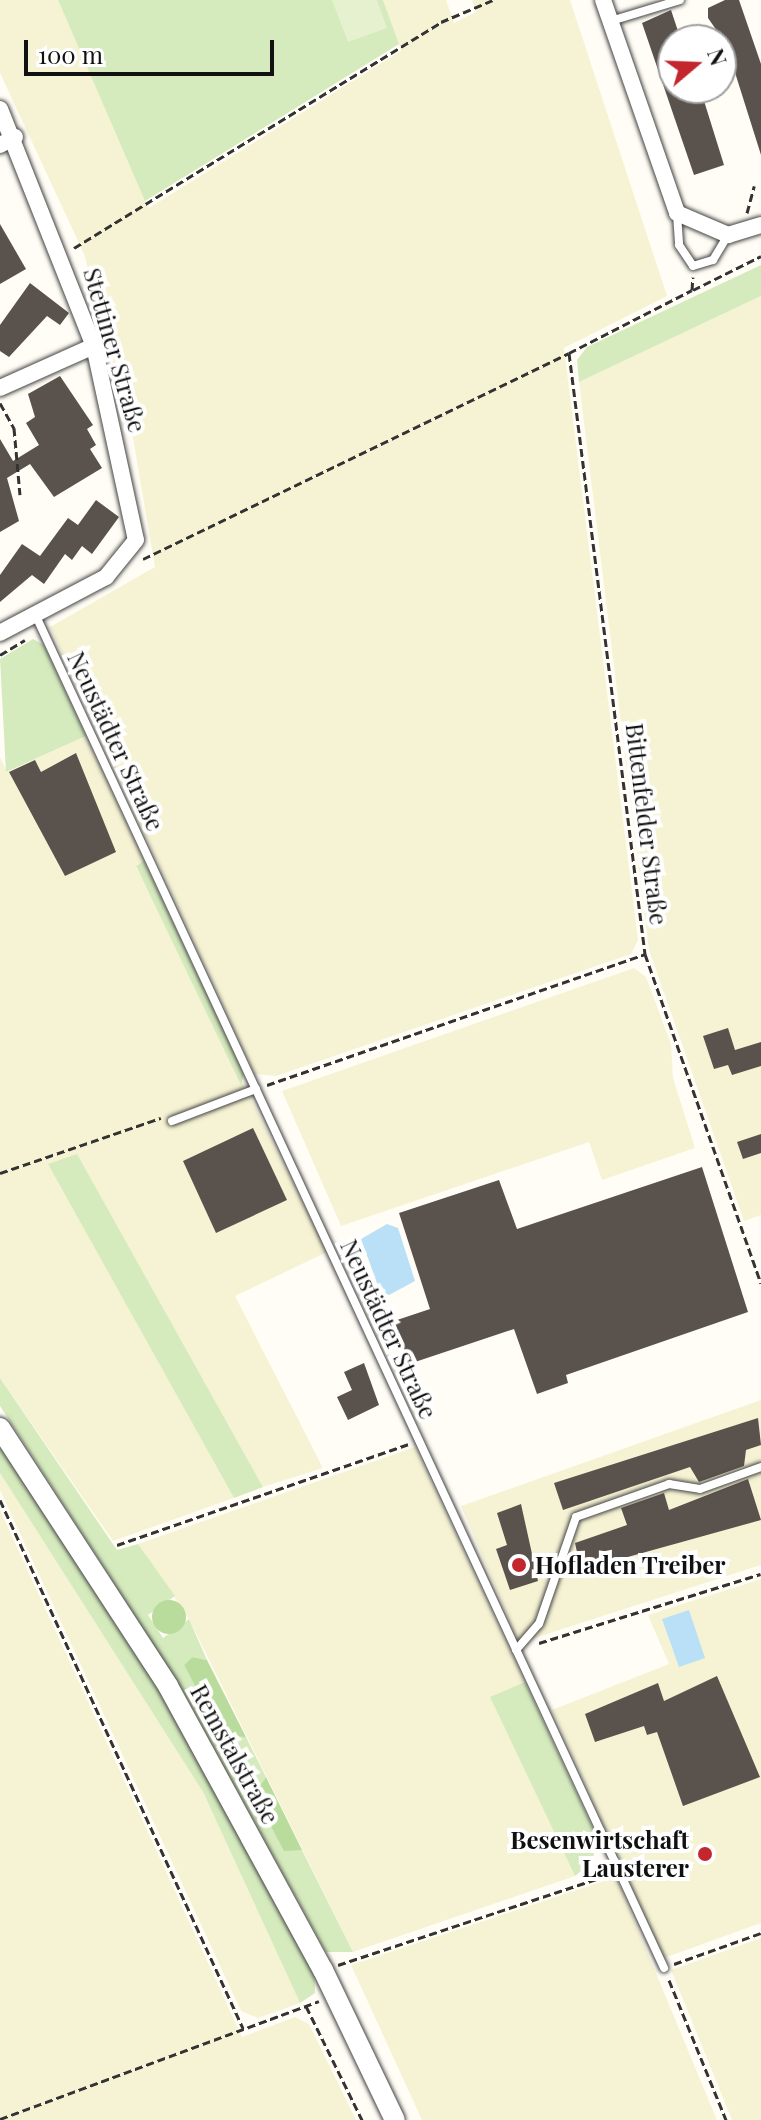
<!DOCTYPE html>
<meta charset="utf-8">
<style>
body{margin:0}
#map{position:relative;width:761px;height:2120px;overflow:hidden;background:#fffdf5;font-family:"Playfair Display",serif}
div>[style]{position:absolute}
.farmland>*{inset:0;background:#f6f3d4}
.green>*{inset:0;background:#d5ebbd}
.forest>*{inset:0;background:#b9dc9c}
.round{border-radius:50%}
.pitch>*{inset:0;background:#e6f2cf}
.water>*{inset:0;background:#b9e0f7}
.building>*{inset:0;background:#5a524d}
.path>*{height:3px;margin-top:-1.5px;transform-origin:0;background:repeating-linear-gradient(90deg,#333 0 8px,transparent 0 12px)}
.roads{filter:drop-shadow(0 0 2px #444) drop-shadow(0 0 2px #444)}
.service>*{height:8px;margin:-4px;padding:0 4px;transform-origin:4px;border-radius:4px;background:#fff}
.minor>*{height:16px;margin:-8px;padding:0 8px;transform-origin:8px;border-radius:8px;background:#fff}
.tertiary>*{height:20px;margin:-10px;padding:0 10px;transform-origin:10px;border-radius:10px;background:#fff}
.dots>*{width:22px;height:22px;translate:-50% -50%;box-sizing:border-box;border:4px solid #fff;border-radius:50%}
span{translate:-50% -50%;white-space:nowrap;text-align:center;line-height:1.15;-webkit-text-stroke:8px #fff;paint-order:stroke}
.street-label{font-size:24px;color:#111}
.poi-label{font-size:24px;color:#111;font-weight:700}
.left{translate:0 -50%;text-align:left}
.right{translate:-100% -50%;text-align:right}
.north{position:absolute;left:657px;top:24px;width:80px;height:80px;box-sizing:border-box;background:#fff;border:2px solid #a0a0a0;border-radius:50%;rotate:71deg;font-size:22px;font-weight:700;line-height:32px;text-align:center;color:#111}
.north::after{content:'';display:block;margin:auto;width:28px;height:36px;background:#c4262e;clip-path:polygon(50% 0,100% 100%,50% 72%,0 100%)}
.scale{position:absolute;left:24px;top:40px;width:250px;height:36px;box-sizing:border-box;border:4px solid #111;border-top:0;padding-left:10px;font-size:24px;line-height:28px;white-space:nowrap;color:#111;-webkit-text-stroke:6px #fff;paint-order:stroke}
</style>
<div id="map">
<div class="farmland">
<div style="clip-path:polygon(0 0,58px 0,149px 208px,401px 51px,383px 0,446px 0,454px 23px,476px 12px,472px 0,570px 0,667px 296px,564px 348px,638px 940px,631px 954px,276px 1076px,255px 1074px,50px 627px,155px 567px,133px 438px,84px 254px,0 73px)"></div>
<div style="clip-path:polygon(761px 296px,761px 1215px,744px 1221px,649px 950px,579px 382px)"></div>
<div style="clip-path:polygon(86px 736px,144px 861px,136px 867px,327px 1252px,235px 1296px,323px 1468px,263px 1487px,77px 1155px,49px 1164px,234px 1498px,113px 1541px,0 1378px,0 757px,7px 772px)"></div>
<div style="clip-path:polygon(634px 968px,646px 977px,671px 1044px,673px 1078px,695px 1148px,602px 1180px,589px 1142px,341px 1226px,282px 1091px)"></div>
<div style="clip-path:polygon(761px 1400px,761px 1565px,519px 1643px,461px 1506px)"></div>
<div style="clip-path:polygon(415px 1447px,525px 1682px,491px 1698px,575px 1876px,353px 1952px,189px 1619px,138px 1544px)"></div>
<div style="clip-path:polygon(0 1473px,203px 1792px,300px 2003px,258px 2018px,241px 2011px,0 1490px)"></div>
<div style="clip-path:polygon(0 1510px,242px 2037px,295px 2017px,309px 2024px,356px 2120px,0 2120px)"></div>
<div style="clip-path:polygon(761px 1579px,761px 1923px,664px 1958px,552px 1710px,669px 1664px,648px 1615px)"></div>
<div style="clip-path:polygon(616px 1877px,717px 2120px,422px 2120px,351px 1965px)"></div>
<div style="clip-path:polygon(761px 1938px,761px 2120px,732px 2120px,671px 1970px)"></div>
</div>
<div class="green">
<div style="clip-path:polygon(58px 0,383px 0,399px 44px,145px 201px)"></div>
<div style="clip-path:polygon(761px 265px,761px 296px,579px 382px,577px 360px,587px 347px)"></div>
<div style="clip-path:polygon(33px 639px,44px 645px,86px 736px,6px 772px,0 659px)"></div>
<div style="clip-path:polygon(144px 861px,244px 1074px,241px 1085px,136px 866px)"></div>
<div style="clip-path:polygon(77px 1154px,263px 1487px,234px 1498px,48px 1164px)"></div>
<div style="clip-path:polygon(0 1378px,117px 1550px,138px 1544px,175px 1596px,148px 1615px,163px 1638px,189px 1619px,207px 1660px,192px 1657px,184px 1665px,221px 1736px,246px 1737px,266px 1777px,254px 1796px,284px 1850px,302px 1850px,353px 1952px,326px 1952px,175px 1678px,0 1406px)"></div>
<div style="clip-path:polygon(0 1441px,181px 1723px,314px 1971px,315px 1993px,300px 2003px,203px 1792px,0 1473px)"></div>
<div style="clip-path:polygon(525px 1682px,596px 1835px,593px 1862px,575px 1876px,490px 1697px)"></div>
</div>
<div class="forest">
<div class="round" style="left:152px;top:1600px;width:34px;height:34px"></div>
<div style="clip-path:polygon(192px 1657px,207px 1660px,246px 1737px,221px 1736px,184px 1665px)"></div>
<div style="clip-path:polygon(266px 1777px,302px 1850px,284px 1851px,254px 1795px)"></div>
</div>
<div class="pitch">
<div style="clip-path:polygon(332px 0,377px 0,387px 28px,348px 42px)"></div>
</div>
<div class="water">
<div style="clip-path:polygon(387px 1224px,398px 1228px,415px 1281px,389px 1295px,380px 1291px,361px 1239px)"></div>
<div style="clip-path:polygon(689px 1610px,705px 1658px,679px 1667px,662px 1619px)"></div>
</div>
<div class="building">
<div style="clip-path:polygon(725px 0,739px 0,761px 64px,761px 155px,726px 44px,708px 18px,708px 8px)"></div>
<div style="clip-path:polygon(671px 10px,681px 40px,673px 40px,673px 88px,700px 88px,724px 165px,694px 175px,642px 23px)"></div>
<div style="clip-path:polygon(0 224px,26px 269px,0 284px)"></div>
<div style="clip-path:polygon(30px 283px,69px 313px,60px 325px,47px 316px,9px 357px,0 351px,0 325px)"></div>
<div style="clip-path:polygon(60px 376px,93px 425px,87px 429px,96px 445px,90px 449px,102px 468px,54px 497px,30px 464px,7px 478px,19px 521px,0 532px,0 439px,13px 461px,39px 445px,26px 423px,35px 417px,28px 394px)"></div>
<div style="clip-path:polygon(96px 500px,119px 517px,92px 554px,82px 546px,72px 560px,65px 554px,44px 584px,32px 575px,0 602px,0 575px,22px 544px,40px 556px,68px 518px,78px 525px)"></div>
<div style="clip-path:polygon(76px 753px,116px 852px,65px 876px,9px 772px,35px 760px,41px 772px)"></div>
<div style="clip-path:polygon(728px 1028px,735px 1050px,761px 1042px,761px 1066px,732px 1075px,728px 1065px,714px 1069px,703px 1036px)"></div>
<div style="clip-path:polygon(253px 1128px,287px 1200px,216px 1233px,183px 1161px)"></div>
<div style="clip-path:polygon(761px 1134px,761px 1153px,743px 1159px,737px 1142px)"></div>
<div style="clip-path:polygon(702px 1167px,748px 1312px,566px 1375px,568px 1383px,537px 1394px,514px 1329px,409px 1364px,394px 1321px,430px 1309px,399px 1213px,499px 1180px,517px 1229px)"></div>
<div style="clip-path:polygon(364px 1363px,379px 1405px,348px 1420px,337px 1397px,352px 1390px,344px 1372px)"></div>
<div style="clip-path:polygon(758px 1418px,761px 1445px,746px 1450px,744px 1466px,699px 1482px,690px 1467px,563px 1510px,554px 1483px)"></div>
<div style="clip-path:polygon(748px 1479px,761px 1520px,581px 1570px,575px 1543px,627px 1525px,621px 1508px,664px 1493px,669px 1510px)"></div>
<div style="clip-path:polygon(521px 1504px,538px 1581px,510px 1590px,496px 1549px,507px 1545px,497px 1513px)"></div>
<div style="clip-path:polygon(717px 1676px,760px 1777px,683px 1806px,657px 1732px,647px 1735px,644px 1726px,595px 1742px,585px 1714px,658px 1683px,664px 1701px)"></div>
</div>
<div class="path">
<div style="left:747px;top:213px;width:28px;rotate:-75deg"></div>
<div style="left:74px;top:248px;width:431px;rotate:-31.6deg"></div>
<div style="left:441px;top:22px;width:56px;rotate:-22.9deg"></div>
<div style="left:693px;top:290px;width:76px;rotate:-26.6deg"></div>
<div style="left:569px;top:353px;width:606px;rotate:82.79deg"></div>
<div style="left:645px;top:954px;width:349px;rotate:70.6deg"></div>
<div style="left:0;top:403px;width:29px;rotate:61deg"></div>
<div style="left:14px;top:428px;width:67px;rotate:84.9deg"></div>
<div style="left:143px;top:559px;width:473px;rotate:-25.8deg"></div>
<div style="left:569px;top:353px;width:138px;rotate:-27.1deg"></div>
<div style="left:692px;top:290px;width:13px;rotate:-86deg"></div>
<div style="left:0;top:655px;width:29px;rotate:-31deg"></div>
<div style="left:267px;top:1085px;width:400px;rotate:-19.1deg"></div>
<div style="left:0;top:1173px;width:170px;rotate:-18.9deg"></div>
<div style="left:0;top:1500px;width:581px;rotate:65.29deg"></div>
<div style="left:117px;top:1545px;width:308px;rotate:-19.1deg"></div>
<div style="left:539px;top:1643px;width:232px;rotate:-17.3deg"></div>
<div style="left:674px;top:1964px;width:92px;rotate:-19.6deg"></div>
<div style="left:338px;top:1965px;width:285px;rotate:-18.4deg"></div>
<div style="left:669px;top:1980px;width:151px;rotate:67.8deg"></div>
<div style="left:306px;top:2006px;width:127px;rotate:63.8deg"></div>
<div style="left:0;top:2119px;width:340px;rotate:-20.3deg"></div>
</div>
<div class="roads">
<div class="service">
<div style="left:611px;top:21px;width:72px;rotate:-16.9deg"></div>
<div style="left:677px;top:214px;width:31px;rotate:86deg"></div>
<div style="left:679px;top:245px;width:25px;rotate:56deg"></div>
<div style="left:693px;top:266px;width:21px;rotate:-17deg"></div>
<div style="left:713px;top:260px;width:29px;rotate:-59deg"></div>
<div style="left:35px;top:614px;width:1493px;rotate:65.08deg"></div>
<div style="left:172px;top:1121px;width:90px;rotate:-20.9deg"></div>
<div style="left:516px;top:1650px;width:35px;rotate:-49deg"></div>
<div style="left:539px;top:1624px;width:113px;rotate:-70.9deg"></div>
<div style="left:576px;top:1517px;width:99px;rotate:-19.5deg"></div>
<div style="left:669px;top:1484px;width:31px;rotate:9deg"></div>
<div style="left:700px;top:1489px;width:65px;rotate:-19.8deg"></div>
</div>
<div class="minor">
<div style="left:603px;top:0;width:225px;rotate:70.8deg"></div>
<div style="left:677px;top:213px;width:56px;rotate:23.3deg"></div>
<div style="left:728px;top:235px;width:34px;rotate:-17deg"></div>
<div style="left:0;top:109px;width:255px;rotate:68.4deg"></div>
<div style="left:94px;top:346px;width:198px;rotate:77.8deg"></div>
<div style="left:136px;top:540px;width:48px;rotate:129deg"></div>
<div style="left:106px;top:577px;width:120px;rotate:152.2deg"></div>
<div style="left:0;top:145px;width:17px;rotate:-28deg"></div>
<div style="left:0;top:388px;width:103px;rotate:-24.1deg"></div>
</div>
<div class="tertiary">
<div style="left:0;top:1428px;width:308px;rotate:56.9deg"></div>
<div style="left:168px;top:1686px;width:324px;rotate:61.4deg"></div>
<div style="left:323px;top:1970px;width:166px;rotate:64.4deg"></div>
</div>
</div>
<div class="dots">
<div style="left:519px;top:1565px;background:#c4262e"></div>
<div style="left:705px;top:1854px;background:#c4262e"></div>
</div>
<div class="street-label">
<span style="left:115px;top:350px;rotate:74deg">Stettiner Straße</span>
<span style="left:116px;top:741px;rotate:65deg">Neustädter Straße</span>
<span style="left:647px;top:824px;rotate:83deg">Bittenfelder Straße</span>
<span style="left:389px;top:1329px;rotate:65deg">Neustädter Straße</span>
<span style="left:235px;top:1754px;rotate:61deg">Remstalstraße</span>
</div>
<div class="poi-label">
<span class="left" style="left:535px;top:1565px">Hofladen Treiber</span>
<span class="right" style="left:689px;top:1854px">Besenwirtschaft<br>Lausterer</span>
</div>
<div class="north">N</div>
<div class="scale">100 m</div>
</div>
